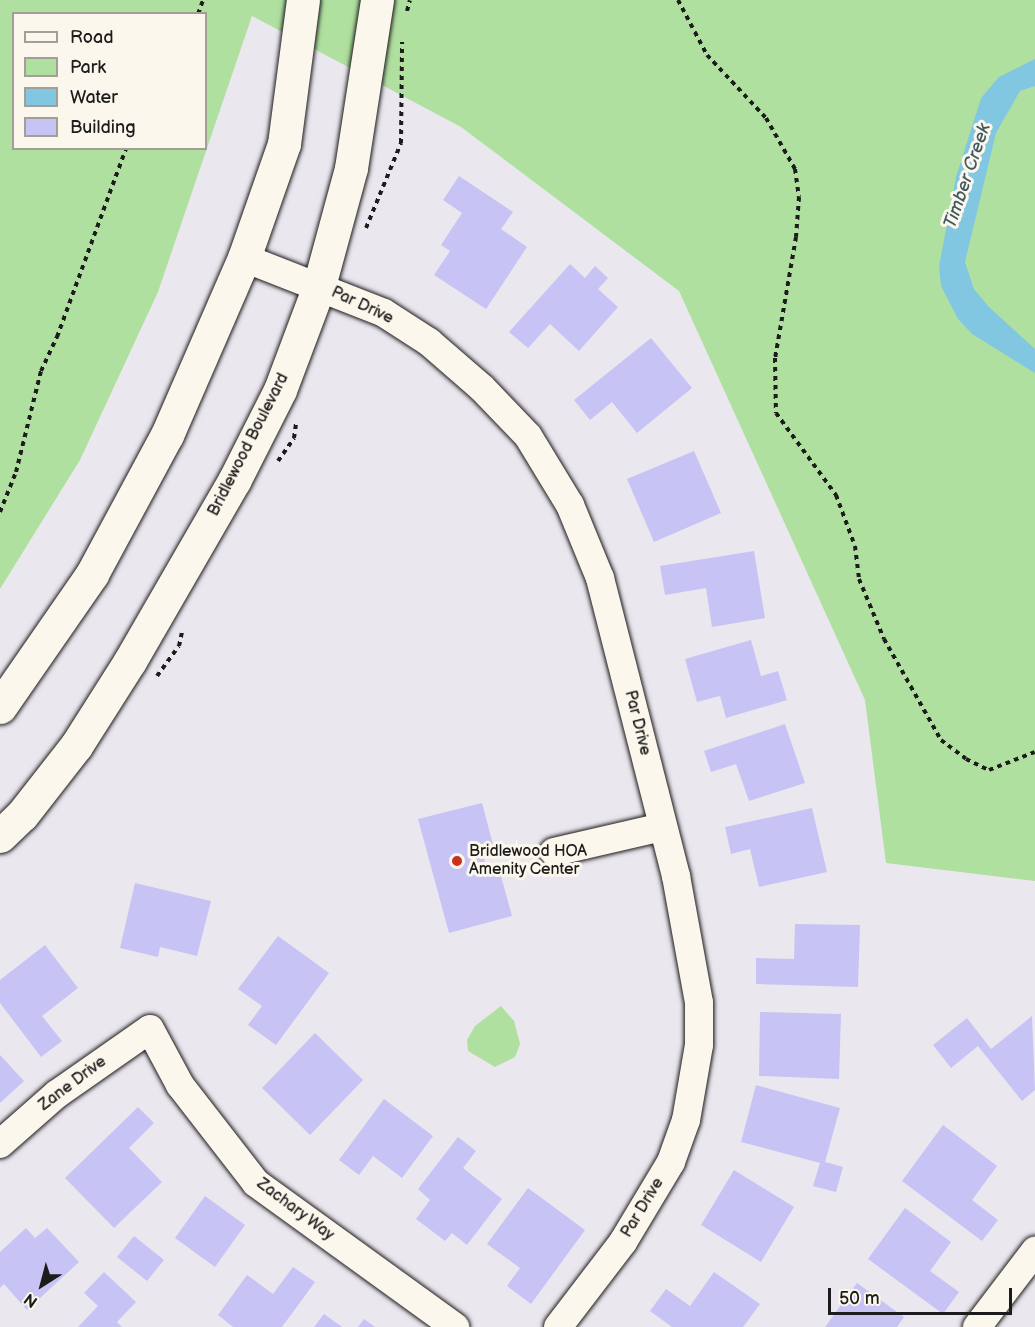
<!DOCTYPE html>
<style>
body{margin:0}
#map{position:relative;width:1035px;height:1327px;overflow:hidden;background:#ebe7ef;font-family:"Balsamiq Sans",sans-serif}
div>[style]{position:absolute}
.green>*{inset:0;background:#b0e0a0}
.water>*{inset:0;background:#81c7e2}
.building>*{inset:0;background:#c7c3f5}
.path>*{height:4px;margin-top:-2px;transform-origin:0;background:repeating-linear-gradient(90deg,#1c1c1c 0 4.5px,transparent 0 9px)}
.roads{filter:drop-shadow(0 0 2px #1c1c1c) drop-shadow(0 0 2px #1c1c1c)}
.minor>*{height:28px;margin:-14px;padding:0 14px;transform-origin:14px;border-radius:14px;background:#fbf7ec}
.major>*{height:33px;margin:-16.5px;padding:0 16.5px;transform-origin:16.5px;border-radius:16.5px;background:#fbf7ec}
.dots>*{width:16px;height:16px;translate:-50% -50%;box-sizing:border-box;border:3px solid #fbf7ec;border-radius:50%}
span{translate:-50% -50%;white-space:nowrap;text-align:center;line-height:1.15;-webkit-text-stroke:6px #fbf7ec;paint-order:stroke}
.street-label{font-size:16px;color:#1c1c1c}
.poi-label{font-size:16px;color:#1c1c1c}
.left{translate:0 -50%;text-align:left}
.water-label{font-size:18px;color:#3f5861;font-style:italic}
.legend{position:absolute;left:12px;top:12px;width:195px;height:138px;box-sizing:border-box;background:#fbf7ec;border:2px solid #a29f99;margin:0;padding:8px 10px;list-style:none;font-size:18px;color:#1c1c1c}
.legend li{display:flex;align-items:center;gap:12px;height:30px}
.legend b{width:30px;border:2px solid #a29f99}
.north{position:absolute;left:12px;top:1255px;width:60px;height:60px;-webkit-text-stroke:4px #fbf7ec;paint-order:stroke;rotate:216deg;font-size:16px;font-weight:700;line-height:24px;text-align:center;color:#1c1c1c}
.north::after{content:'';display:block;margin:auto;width:21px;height:27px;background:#1c1c1c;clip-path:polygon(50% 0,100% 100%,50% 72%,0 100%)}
.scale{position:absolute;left:828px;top:1288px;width:184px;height:27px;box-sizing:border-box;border:3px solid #1c1c1c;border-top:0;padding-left:8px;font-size:18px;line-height:21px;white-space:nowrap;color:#1c1c1c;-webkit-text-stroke:4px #fbf7ec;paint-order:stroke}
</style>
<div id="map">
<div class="green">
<div style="clip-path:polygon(evenodd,0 0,1035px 0,1035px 881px,886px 863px,865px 700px,679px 291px,461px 127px,252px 16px,158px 292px,80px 460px,0 589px,0 0,14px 14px,206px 14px,206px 148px,14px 148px,14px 14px)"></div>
<div style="clip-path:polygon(501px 1006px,514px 1021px,520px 1044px,515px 1057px,495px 1067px,468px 1051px,467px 1040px,475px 1026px)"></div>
</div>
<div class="water">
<div style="clip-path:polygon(1035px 59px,1035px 86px,1020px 91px,996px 133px,965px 262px,974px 289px,989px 307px,1035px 349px,1035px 373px,972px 334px,958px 319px,941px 286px,939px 266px,956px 177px,981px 98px,999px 77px)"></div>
</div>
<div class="building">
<div style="clip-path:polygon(459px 176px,513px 212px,501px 229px,527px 247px,486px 309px,434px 275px,450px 251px,441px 245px,462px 213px,443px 200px)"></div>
<div style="clip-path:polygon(570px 264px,585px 278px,595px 266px,608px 278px,598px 289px,618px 307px,579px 351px,550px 324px,528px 348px,509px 332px)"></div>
<div style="clip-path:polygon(651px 338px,692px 388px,637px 433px,612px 402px,590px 420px,574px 400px)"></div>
<div style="clip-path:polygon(694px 451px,721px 513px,654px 542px,627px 479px)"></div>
<div style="clip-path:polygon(754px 551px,765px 618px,712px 627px,706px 588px,665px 595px,660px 566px)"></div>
<div style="clip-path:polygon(751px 640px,761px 676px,778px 671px,787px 700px,726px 718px,720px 696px,697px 702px,685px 659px)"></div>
<div style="clip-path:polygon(785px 724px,805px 783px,749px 801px,736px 764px,711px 772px,704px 751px)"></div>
<div style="clip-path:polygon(482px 803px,494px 848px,482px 852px,488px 873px,499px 869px,512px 916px,449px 933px,418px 819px)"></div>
<div style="clip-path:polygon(812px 808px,827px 872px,759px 887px,750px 849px,731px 854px,725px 827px)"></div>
<div style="clip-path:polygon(135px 883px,211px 901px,197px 956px,160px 947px,158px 957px,120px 948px)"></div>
<div style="clip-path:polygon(795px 924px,860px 925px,858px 987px,756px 984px,756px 958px,794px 959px)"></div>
<div style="clip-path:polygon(278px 936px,329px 973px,276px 1045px,248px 1025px,262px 1006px,238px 989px)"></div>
<div style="clip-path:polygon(45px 945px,78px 988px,42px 1016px,62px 1041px,41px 1057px,0 1003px,0 980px)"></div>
<div style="clip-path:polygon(760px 1012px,841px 1014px,839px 1079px,759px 1076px)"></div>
<div style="clip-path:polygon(1032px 1016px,1035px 1090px,1022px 1101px,978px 1046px,951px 1068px,933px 1045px,967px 1018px,991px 1049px)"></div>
<div style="clip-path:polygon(315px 1033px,363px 1080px,310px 1135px,262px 1088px)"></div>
<div style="clip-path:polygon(0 1055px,24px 1081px,0 1103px)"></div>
<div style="clip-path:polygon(756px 1085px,840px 1108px,825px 1162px,843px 1167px,836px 1192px,813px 1186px,820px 1163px,741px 1142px)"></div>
<div style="clip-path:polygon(384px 1099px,433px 1136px,402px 1178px,373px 1156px,359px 1175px,339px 1160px)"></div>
<div style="clip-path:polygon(138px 1107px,154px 1123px,129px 1148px,162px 1182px,114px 1228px,65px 1178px)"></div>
<div style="clip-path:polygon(943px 1125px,997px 1166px,972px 1200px,998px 1220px,982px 1241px,902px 1181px)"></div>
<div style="clip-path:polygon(458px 1137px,476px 1151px,463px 1168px,502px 1199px,467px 1245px,452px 1233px,445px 1241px,416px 1219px,430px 1200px,418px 1189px)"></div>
<div style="clip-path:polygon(734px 1170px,794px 1207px,761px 1262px,701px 1225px)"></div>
<div style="clip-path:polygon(528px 1188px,585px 1230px,531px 1304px,507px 1286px,520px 1268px,487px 1244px)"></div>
<div style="clip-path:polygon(205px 1196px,245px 1225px,215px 1267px,175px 1238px)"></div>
<div style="clip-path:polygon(905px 1208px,951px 1242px,930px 1271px,959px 1292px,943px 1314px,868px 1259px)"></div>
<div style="clip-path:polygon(26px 1228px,35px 1238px,47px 1228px,79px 1262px,27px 1310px,4px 1284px,0 1288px,0 1252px)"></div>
<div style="clip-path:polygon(134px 1236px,164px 1260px,147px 1281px,117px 1257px)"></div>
<div style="clip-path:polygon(293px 1267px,315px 1282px,282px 1327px,233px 1327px,218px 1315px,247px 1275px,273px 1294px)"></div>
<div style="clip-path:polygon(104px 1272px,136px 1302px,117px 1322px,122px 1327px,78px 1327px,98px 1306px,84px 1293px)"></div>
<div style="clip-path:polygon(714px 1272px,760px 1304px,743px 1327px,672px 1327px,650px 1311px,666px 1289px,690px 1306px)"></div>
<div style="clip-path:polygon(857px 1283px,904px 1317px,897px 1327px,825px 1327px)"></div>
<div style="clip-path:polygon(324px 1314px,342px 1327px,314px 1327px)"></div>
<div style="clip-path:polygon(364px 1319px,375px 1327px,358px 1327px)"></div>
</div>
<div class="path">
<div style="left:678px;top:0;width:62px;rotate:62.2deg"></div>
<div style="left:707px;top:55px;width:86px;rotate:46.9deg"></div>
<div style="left:766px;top:118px;width:59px;rotate:60.4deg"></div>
<div style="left:795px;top:169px;width:28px;rotate:82deg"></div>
<div style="left:799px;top:197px;width:40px;rotate:94.3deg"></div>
<div style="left:796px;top:237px;width:123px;rotate:99.8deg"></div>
<div style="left:775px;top:358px;width:55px;rotate:89deg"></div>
<div style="left:776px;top:413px;width:102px;rotate:53.8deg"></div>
<div style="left:836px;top:495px;width:54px;rotate:69.6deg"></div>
<div style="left:855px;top:546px;width:33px;rotate:83deg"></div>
<div style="left:859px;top:579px;width:65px;rotate:67.4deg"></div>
<div style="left:884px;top:639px;width:116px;rotate:60.6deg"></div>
<div style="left:941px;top:740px;width:31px;rotate:37deg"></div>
<div style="left:966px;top:759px;width:25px;rotate:26deg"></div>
<div style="left:989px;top:770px;width:49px;rotate:-21.4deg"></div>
<div style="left:407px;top:11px;width:11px;rotate:-75deg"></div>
<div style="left:198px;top:14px;width:15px;rotate:-70deg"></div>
<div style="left:366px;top:228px;width:92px;rotate:-67.6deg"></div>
<div style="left:401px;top:143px;width:101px;rotate:-89.4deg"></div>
<div style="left:278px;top:461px;width:28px;rotate:-55deg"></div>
<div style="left:294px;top:438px;width:15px;rotate:-82deg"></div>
<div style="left:0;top:512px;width:43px;rotate:-68.2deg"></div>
<div style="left:16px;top:472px;width:104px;rotate:-76.1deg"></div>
<div style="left:41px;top:371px;width:38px;rotate:-65deg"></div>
<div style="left:57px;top:337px;width:201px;rotate:-69.9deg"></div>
<div style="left:157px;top:676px;width:37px;rotate:-54deg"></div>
<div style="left:179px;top:646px;width:14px;rotate:-78deg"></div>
</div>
<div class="roads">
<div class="minor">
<div style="left:244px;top:258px;width:150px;rotate:21.4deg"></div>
<div style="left:384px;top:313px;width:54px;rotate:32.8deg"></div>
<div style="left:429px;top:342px;width:70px;rotate:41deg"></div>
<div style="left:482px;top:388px;width:66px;rotate:46.2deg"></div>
<div style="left:528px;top:436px;width:81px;rotate:58.7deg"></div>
<div style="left:570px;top:505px;width:79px;rotate:67.7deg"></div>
<div style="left:600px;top:578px;width:308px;rotate:75.7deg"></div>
<div style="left:676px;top:876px;width:129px;rotate:79.7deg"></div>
<div style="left:699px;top:1003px;width:42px;rotate:90deg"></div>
<div style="left:699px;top:1045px;width:76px;rotate:99.8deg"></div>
<div style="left:686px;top:1120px;width:45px;rotate:109.7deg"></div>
<div style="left:671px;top:1162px;width:93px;rotate:121deg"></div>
<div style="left:623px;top:1242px;width:107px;rotate:127.4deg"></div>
<div style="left:554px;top:852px;width:111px;rotate:-13deg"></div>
<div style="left:0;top:1144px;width:76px;rotate:-41.3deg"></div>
<div style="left:57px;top:1094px;width:113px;rotate:-35deg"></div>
<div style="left:150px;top:1029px;width:64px;rotate:61.8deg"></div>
<div style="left:180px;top:1085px;width:124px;rotate:52.2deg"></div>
<div style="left:256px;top:1183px;width:246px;rotate:35.9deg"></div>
<div style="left:977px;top:1327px;width:96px;rotate:-52.7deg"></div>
</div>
<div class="major">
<div style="left:0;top:707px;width:162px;rotate:-55.3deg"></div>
<div style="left:92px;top:574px;width:158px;rotate:-61.7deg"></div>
<div style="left:167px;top:435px;width:193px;rotate:-66.5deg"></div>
<div style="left:244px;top:258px;width:121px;rotate:-70.7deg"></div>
<div style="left:284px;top:144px;width:145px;rotate:-82.5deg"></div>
<div style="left:0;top:836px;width:30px;rotate:-44deg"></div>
<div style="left:22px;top:815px;width:88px;rotate:-52deg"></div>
<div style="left:76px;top:746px;width:101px;rotate:-57.6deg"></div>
<div style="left:130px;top:661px;width:208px;rotate:-60deg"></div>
<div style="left:234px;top:481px;width:102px;rotate:-63.2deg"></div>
<div style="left:280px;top:390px;width:111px;rotate:-69.4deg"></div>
<div style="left:319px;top:286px;width:122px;rotate:-74.8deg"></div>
<div style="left:351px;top:168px;width:170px;rotate:-81.2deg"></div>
</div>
</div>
<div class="dots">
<div style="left:457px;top:861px;background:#c8321e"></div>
</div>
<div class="street-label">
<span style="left:362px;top:306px;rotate:25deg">Par Drive</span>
<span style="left:249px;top:445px;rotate:-63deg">Bridlewood Boulevard</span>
<span style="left:637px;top:723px;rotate:76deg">Par Drive</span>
<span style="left:73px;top:1084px;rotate:-37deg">Zane Drive</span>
<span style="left:643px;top:1208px;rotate:-59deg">Par Drive</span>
<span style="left:295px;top:1210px;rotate:37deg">Zachary Way</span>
</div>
<div class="poi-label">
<span class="left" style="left:469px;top:861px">Bridlewood HOA<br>Amenity Center</span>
</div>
<div class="water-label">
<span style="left:968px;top:176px;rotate:-71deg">Timber Creek</span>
</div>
<ul class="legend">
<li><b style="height:8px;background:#fbf7ec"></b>Road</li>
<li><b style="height:16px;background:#b0e0a0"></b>Park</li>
<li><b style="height:16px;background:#81c7e2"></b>Water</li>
<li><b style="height:16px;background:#c7c3f5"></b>Building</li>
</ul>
<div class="north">N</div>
<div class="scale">50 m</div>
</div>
